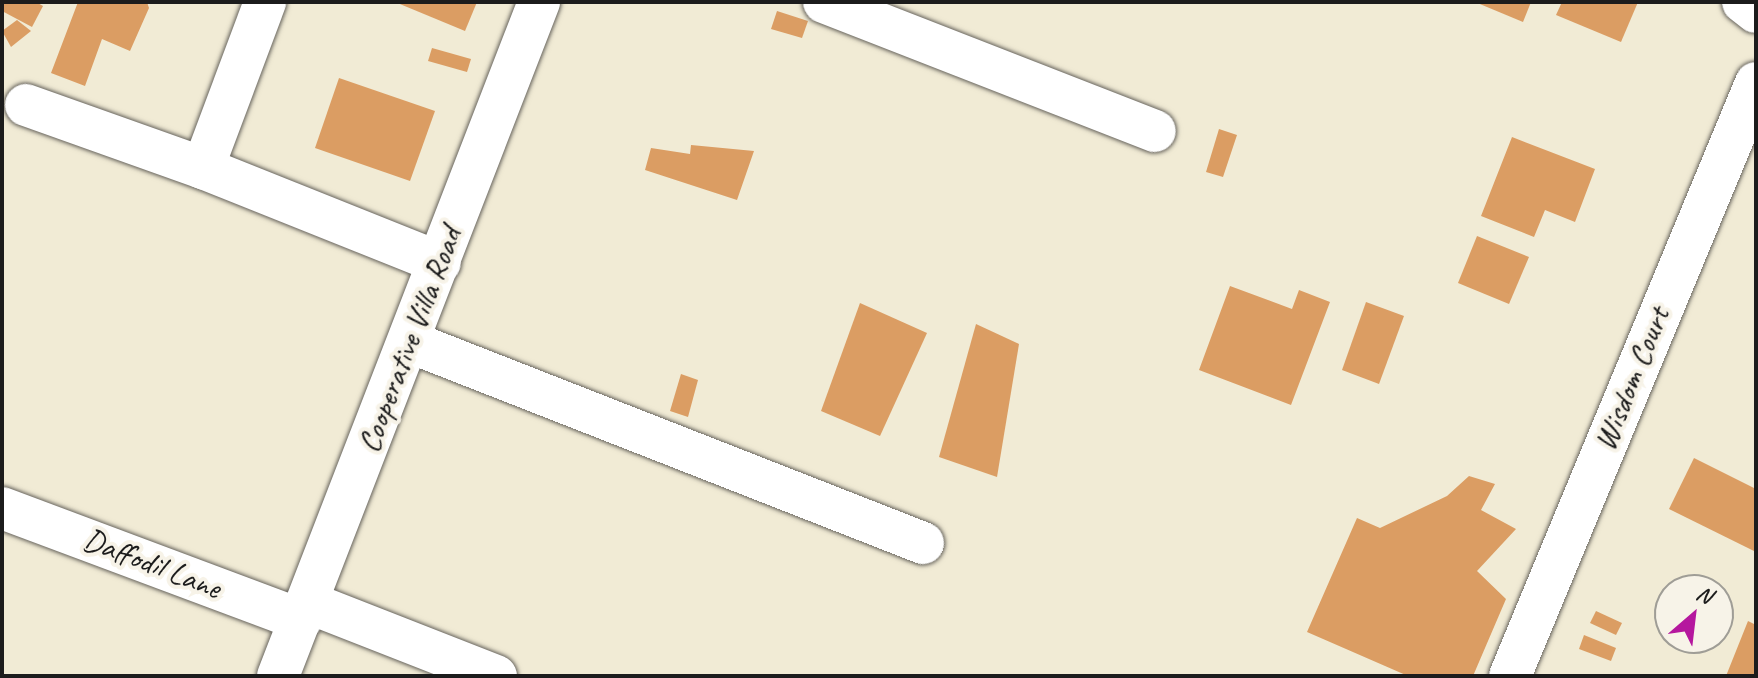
<!DOCTYPE html>
<style>
body{margin:0}
#map{position:relative;width:1758px;height:678px;overflow:hidden;background:#f1ebd5;font-family:Caveat,sans-serif}
div>[style]{position:absolute}
.building>*{inset:0;background:#db9d63}
.roads{filter:drop-shadow(0 0 2px #67645d) drop-shadow(0 0 2px #67645d)}
.minor>*{height:42px;margin:-21px;padding:0 21px;transform-origin:21px;border-radius:21px;background:#fff}
span{translate:-50% -50%;white-space:nowrap;text-align:center;line-height:1.15;-webkit-text-stroke:8px #f7f3e8;paint-order:stroke}
.street-label{font-size:32px;color:#1c1c1c}
.frame{position:absolute;inset:0;border:4px solid #1c1c1c;pointer-events:none}
.north{position:absolute;left:1654px;top:574px;width:80px;height:80px;box-sizing:border-box;background:#f7f3e8;border:2px solid #9f9d96;border-radius:50%;rotate:28deg;font-size:22px;font-weight:700;line-height:32px;text-align:center;color:#1c1c1c}
.north::after{content:'';display:block;margin:auto;width:28px;height:36px;background:#b5179e;clip-path:polygon(50% 0,100% 100%,50% 72%,0 100%)}
</style>
<div id="map">
<div class="building">
<div style="clip-path:polygon(2px 2px,36px 2px,43px 6px,32px 27px,2px 11px)"></div>
<div style="clip-path:polygon(78px 2px,147px 2px,149px 8px,130px 51px,102px 39px,85px 86px,51px 73px)"></div>
<div style="clip-path:polygon(395px 2px,477px 2px,465px 31px)"></div>
<div style="clip-path:polygon(1475px 2px,1531px 2px,1523px 22px)"></div>
<div style="clip-path:polygon(1562px 2px,1638px 2px,1621px 42px,1556px 15px)"></div>
<div style="clip-path:polygon(777px 11px,808px 21px,802px 38px,771px 29px)"></div>
<div style="clip-path:polygon(17px 20px,31px 31px,11px 47px,2px 31px)"></div>
<div style="clip-path:polygon(432px 48px,471px 59px,467px 72px,428px 61px)"></div>
<div style="clip-path:polygon(339px 78px,435px 111px,410px 181px,315px 148px)"></div>
<div style="clip-path:polygon(1219px 129px,1237px 135px,1223px 177px,1206px 172px)"></div>
<div style="clip-path:polygon(1512px 137px,1595px 169px,1575px 222px,1545px 210px,1534px 237px,1481px 216px)"></div>
<div style="clip-path:polygon(691px 145px,754px 151px,737px 200px,645px 170px,651px 148px,690px 154px)"></div>
<div style="clip-path:polygon(1477px 236px,1529px 257px,1509px 304px,1458px 283px)"></div>
<div style="clip-path:polygon(1230px 286px,1292px 309px,1299px 290px,1330px 302px,1291px 405px,1199px 370px)"></div>
<div style="clip-path:polygon(1366px 302px,1404px 316px,1379px 384px,1342px 370px)"></div>
<div style="clip-path:polygon(860px 303px,927px 333px,880px 436px,821px 411px)"></div>
<div style="clip-path:polygon(976px 324px,1019px 344px,997px 477px,939px 457px)"></div>
<div style="clip-path:polygon(681px 374px,698px 380px,688px 417px,670px 411px)"></div>
<div style="clip-path:polygon(1694px 458px,1756px 489px,1756px 552px,1669px 509px)"></div>
<div style="clip-path:polygon(1469px 476px,1495px 484px,1481px 510px,1516px 529px,1477px 571px,1506px 599px,1473px 676px,1408px 676px,1307px 632px,1357px 518px,1380px 528px,1447px 496px)"></div>
<div style="clip-path:polygon(1596px 611px,1622px 623px,1616px 635px,1590px 623px)"></div>
<div style="clip-path:polygon(1748px 621px,1756px 625px,1756px 676px,1726px 676px)"></div>
<div style="clip-path:polygon(1584px 635px,1616px 648px,1611px 661px,1579px 649px)"></div>
</div>
<div class="roads">
<div class="minor">
<div style="left:824px;top:2px;width:355px;rotate:21.3deg"></div>
<div style="left:1743px;top:2px;width:16px;rotate:38deg"></div>
<div style="left:26px;top:105px;width:188px;rotate:19.6deg"></div>
<div style="left:203px;top:168px;width:255px;rotate:21.8deg"></div>
<div style="left:203px;top:168px;width:177px;rotate:-69.5deg"></div>
<div style="left:410px;top:342px;width:551px;rotate:21.4deg"></div>
<div style="left:2px;top:508px;width:319px;rotate:20.5deg"></div>
<div style="left:307px;top:602px;width:203px;rotate:21.4deg"></div>
<div style="left:278px;top:676px;width:723px;rotate:-68.83deg"></div>
<div style="left:1510px;top:676px;width:642px;rotate:-67.47deg"></div>
</div>
</div>
<div class="street-label">
<span style="left:410px;top:340px;rotate:-69deg">Cooperative Villa Road</span>
<span style="left:1632px;top:379px;rotate:-68deg">Wisdom Court</span>
<span style="left:152px;top:564px;rotate:21deg">Daffodil Lane</span>
</div>
<div class="frame"></div>
<div class="north">N</div>
</div>
